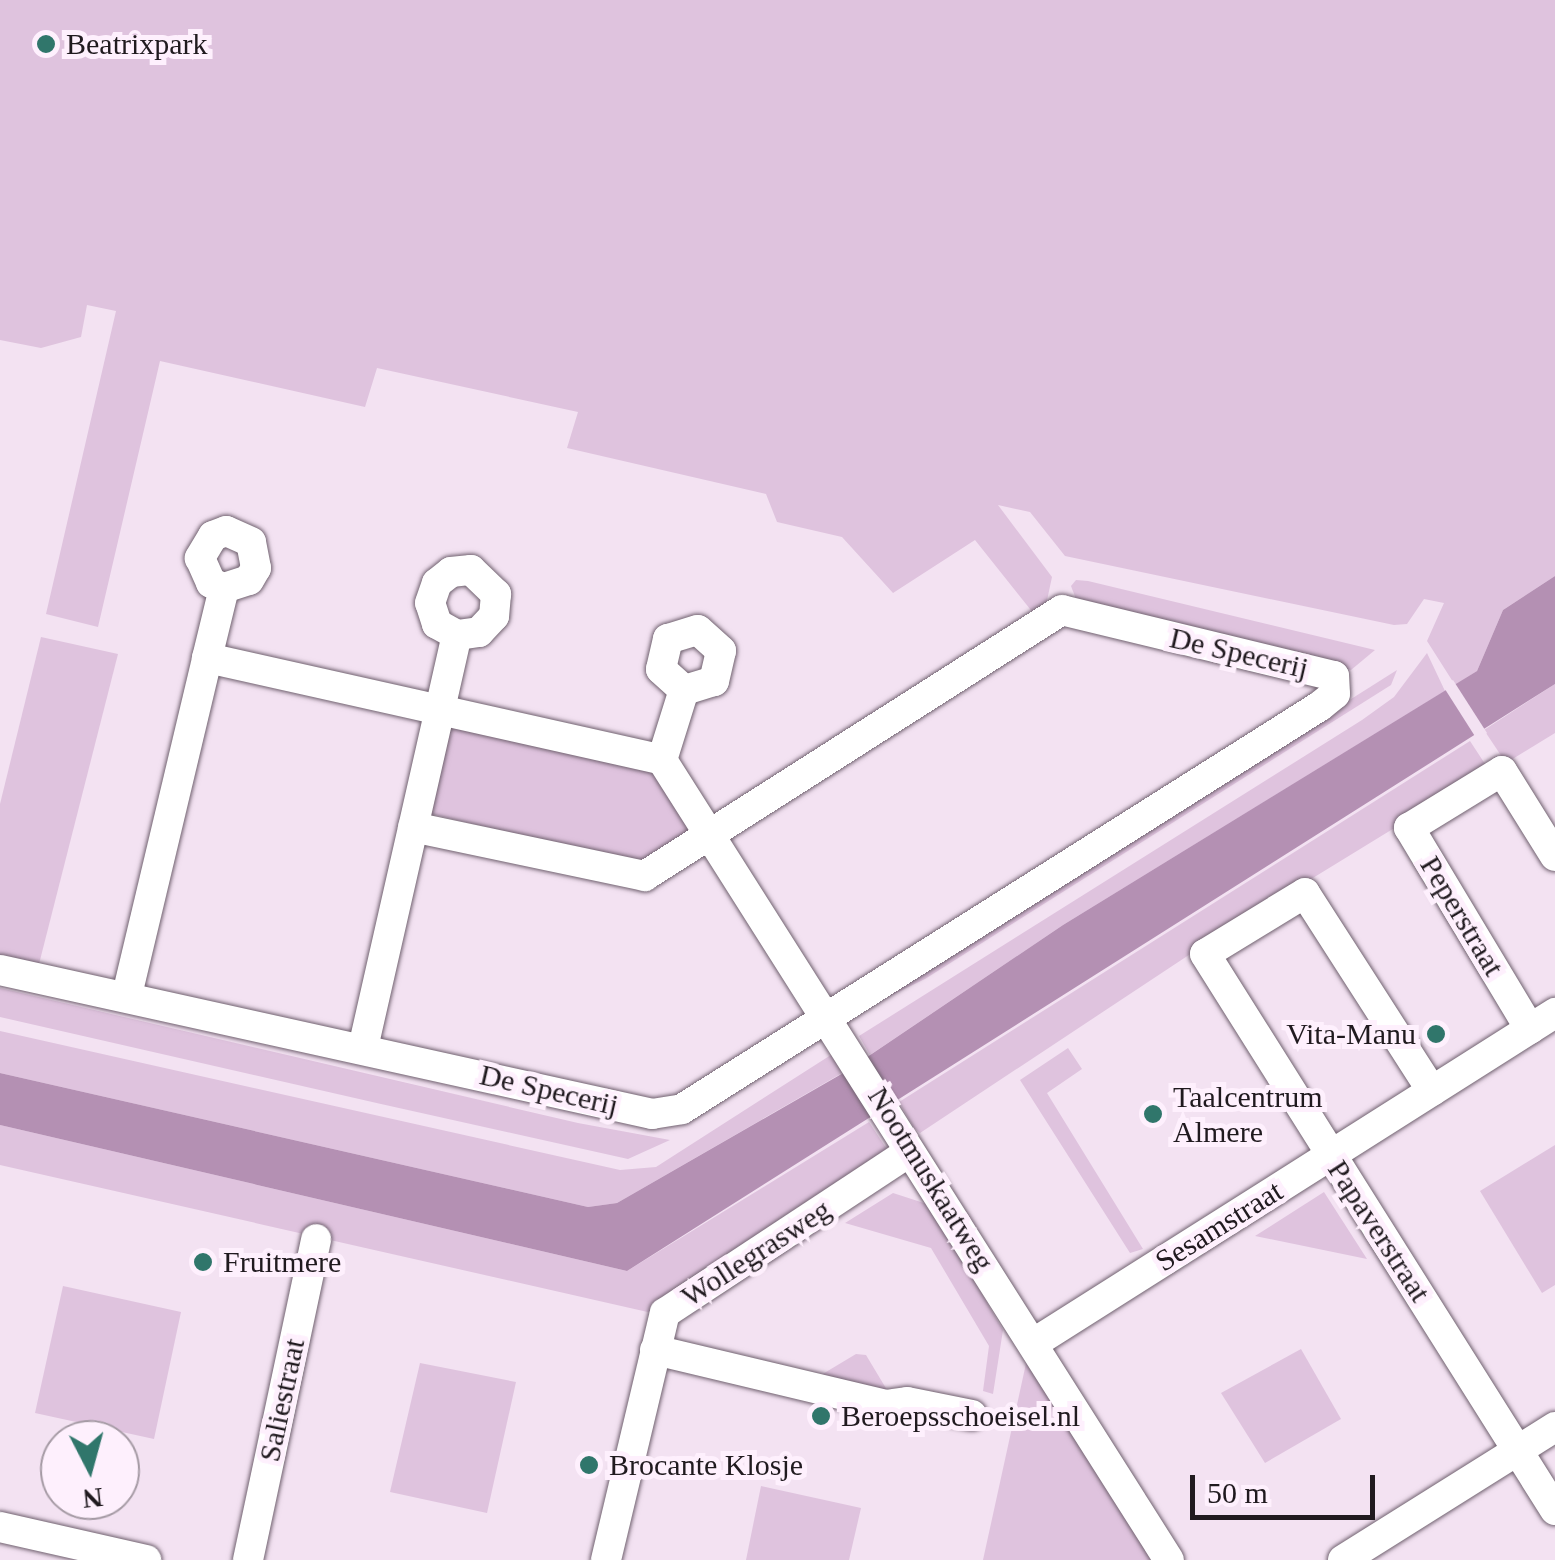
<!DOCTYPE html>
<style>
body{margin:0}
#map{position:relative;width:1555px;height:1560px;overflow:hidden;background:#f3e2f2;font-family:"Times New Roman",serif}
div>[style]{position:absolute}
.green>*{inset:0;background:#dfc3de}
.water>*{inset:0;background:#b490b3}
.pier>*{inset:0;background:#f3e2f2}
.roads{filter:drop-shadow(0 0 2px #70616f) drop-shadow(0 0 2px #70616f)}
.minor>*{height:30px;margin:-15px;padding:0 15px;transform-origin:15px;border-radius:15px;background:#fff}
.dots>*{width:28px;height:28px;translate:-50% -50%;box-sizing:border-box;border:5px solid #fef0fd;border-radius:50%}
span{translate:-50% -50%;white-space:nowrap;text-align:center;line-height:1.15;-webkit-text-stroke:10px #fef0fd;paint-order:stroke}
.poi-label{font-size:30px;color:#201a1f}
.left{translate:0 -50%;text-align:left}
.right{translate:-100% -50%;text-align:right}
.street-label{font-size:30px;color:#201a1f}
.north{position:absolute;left:40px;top:1420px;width:100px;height:100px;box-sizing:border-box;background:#fef0fd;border:2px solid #a59aa4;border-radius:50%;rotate:174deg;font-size:28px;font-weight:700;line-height:40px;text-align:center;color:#201a1f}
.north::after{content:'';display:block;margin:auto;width:35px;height:45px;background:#30766b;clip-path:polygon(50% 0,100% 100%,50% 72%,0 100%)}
.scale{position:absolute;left:1190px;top:1475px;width:185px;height:45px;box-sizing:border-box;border:5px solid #201a1f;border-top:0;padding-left:12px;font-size:30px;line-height:35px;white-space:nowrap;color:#201a1f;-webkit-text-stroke:8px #fef0fd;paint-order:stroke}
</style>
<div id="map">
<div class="green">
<div style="clip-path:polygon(0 0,1555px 0,1555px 576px,1503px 610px,1477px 671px,1455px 685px,1427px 641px,1444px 603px,1424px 599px,1407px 624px,1394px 625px,1065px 556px,1030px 512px,998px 505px,1052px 577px,1046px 605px,1034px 614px,975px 540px,893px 593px,842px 537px,777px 522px,766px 494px,567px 448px,578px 412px,377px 368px,365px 407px,160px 361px,98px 627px,46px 614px,116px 311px,87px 305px,81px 337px,41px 348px,0 340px)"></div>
<div style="clip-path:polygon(1076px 580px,1088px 581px,1375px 650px,1351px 670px,1079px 607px,1071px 586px)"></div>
<div style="clip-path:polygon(41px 637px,118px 654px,38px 968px,0 960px,0 804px)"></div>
<div style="clip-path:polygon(1427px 653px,1445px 691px,1063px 925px,870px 1055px,859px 1036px,1362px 720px,1394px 697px)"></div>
<div style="clip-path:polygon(1397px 670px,1391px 685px,925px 979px,855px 1013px)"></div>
<div style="clip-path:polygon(1555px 684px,1555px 733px,1506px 763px,1484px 730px)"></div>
<div style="clip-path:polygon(457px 724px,652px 768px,695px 828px,639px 863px,431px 814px,443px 732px)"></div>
<div style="clip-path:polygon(1470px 741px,1489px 770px,1210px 941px,920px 1133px,914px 1128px,899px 1102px)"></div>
<div style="clip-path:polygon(0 988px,578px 1123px,670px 1140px,628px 1159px,381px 1104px,0 1017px)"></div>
<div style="clip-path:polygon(0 1031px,620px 1170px,656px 1167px,834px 1053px,844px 1072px,617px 1203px,588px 1207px,0 1073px)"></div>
<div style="clip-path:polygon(1068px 1048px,1082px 1069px,1047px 1093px,1143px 1249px,1130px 1253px,1020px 1080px)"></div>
<div style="clip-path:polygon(869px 1122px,890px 1154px,652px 1313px,0 1165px,0 1125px,627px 1271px)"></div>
<div style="clip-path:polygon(1555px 1145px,1555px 1285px,1542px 1293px,1480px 1191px)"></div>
<div style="clip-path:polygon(1324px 1192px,1367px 1259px,1255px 1236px)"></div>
<div style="clip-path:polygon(893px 1193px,930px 1205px,1003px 1330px,993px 1394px,983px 1391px,989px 1346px,931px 1248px,845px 1223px)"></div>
<div style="clip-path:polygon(63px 1286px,181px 1312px,154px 1439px,35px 1413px)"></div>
<div style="clip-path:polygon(1301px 1349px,1341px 1419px,1265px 1463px,1221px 1393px)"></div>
<div style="clip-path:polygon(856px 1354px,866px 1355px,890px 1395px,816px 1378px)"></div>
<div style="clip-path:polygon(1027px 1359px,1155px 1560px,983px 1560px)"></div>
<div style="clip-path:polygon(420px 1363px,516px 1382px,487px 1513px,390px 1492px)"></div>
<div style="clip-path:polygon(761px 1486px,861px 1508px,849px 1560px,746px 1560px)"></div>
</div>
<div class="water">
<div style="clip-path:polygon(1555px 576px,1555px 684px,627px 1271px,0 1125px,0 1073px,588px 1207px,617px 1203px,845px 1072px,1063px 925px,1477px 671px,1503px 610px)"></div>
</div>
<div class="pier">
<div style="clip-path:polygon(1453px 680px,1487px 733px,1478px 741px,1443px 686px)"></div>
</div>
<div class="roads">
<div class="minor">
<div style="left:207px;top:658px;width:72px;rotate:-76.3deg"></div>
<div style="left:224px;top:588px;width:26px;rotate:-18deg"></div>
<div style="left:249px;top:580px;width:14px;rotate:-60deg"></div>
<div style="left:256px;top:568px;width:26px;rotate:-101deg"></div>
<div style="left:251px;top:542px;width:27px;rotate:-156deg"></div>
<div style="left:226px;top:531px;width:14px;rotate:159deg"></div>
<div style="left:213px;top:536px;width:26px;rotate:121deg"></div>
<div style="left:200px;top:558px;width:27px;rotate:66deg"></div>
<div style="left:211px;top:583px;width:14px;rotate:21deg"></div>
<div style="left:662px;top:760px;width:73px;rotate:-72.6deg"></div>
<div style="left:684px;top:690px;width:31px;rotate:-138deg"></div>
<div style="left:661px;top:669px;width:31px;rotate:-77deg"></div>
<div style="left:668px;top:639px;width:31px;rotate:-17deg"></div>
<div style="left:698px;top:630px;width:31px;rotate:42deg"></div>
<div style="left:721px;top:651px;width:31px;rotate:103deg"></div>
<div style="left:714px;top:681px;width:31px;rotate:163deg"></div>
<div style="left:0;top:970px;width:668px;rotate:12.45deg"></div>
<div style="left:652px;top:1114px;width:30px;rotate:-9deg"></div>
<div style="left:682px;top:1109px;width:755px;rotate:-32.28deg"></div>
<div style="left:1320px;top:706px;width:19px;rotate:-39deg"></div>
<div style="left:1335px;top:694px;width:18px;rotate:-93deg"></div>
<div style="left:1334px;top:676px;width:280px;rotate:-166.4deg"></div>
<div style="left:1062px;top:610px;width:495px;rotate:147.5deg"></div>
<div style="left:645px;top:876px;width:237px;rotate:-168.1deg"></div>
<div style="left:127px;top:995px;width:346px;rotate:-76.6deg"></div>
<div style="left:207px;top:658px;width:466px;rotate:12.6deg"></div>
<div style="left:662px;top:760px;width:947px;rotate:57.64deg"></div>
<div style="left:1530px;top:1029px;width:235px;rotate:-121deg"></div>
<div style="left:1409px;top:828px;width:109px;rotate:-31.5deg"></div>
<div style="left:1502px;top:771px;width:100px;rotate:58.1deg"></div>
<div style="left:363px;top:1048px;width:424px;rotate:-77.2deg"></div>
<div style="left:457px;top:635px;width:23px;rotate:-151deg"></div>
<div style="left:437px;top:624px;width:22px;rotate:-108deg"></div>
<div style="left:430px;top:603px;width:21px;rotate:-71deg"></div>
<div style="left:437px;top:583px;width:18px;rotate:-38deg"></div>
<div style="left:451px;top:572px;width:20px;rotate:-6deg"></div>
<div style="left:471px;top:570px;width:35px;rotate:44deg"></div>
<div style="left:496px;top:594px;width:22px;rotate:95deg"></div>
<div style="left:494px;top:616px;width:22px;rotate:133deg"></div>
<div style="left:479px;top:632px;width:22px;rotate:172deg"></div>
<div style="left:1432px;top:1091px;width:235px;rotate:-122.7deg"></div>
<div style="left:1305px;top:893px;width:117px;rotate:148.6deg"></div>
<div style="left:1205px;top:954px;width:657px;rotate:57.81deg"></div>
<div style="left:1034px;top:1343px;width:617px;rotate:-32.35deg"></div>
<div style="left:655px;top:1350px;width:237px;rotate:13.4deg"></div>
<div style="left:886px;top:1405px;width:21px;rotate:-8deg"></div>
<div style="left:907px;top:1402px;width:66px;rotate:11.3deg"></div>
<div style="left:0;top:1527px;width:150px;rotate:12.7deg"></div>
<div style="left:248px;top:1560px;width:328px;rotate:-78deg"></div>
<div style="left:606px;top:1560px;width:254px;rotate:-76.6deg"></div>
<div style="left:665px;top:1313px;width:292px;rotate:-33.4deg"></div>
<div style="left:1343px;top:1560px;width:250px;rotate:-32.1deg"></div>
</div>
</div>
<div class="dots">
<div style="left:46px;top:44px;background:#30766b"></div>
<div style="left:1436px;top:1034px;background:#30766b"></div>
<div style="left:1153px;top:1114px;background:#30766b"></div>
<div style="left:203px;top:1262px;background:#30766b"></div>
<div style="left:821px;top:1416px;background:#30766b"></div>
<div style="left:589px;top:1465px;background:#30766b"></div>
</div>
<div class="poi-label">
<span class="left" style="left:66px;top:44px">Beatrixpark</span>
<span class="right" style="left:1416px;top:1034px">Vita-Manu</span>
<span class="left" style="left:1173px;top:1114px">Taalcentrum<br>Almere</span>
<span class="left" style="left:223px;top:1262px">Fruitmere</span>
<span class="left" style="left:841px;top:1416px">Beroepsschoeisel.nl</span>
<span class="left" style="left:609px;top:1465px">Brocante Klosje</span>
</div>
<div class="street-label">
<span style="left:1239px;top:653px;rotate:13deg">De Specerij</span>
<span style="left:1462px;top:916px;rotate:59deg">Peperstraat</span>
<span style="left:549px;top:1090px;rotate:13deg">De Specerij</span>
<span style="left:931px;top:1179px;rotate:58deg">Nootmuskaatweg</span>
<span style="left:1219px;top:1226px;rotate:-32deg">Sesamstraat</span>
<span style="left:1379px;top:1231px;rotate:57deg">Papaverstraat</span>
<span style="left:756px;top:1253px;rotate:-33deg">Wollegrasweg</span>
<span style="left:282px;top:1400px;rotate:-78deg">Saliestraat</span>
</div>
<div class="north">N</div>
<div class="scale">50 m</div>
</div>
